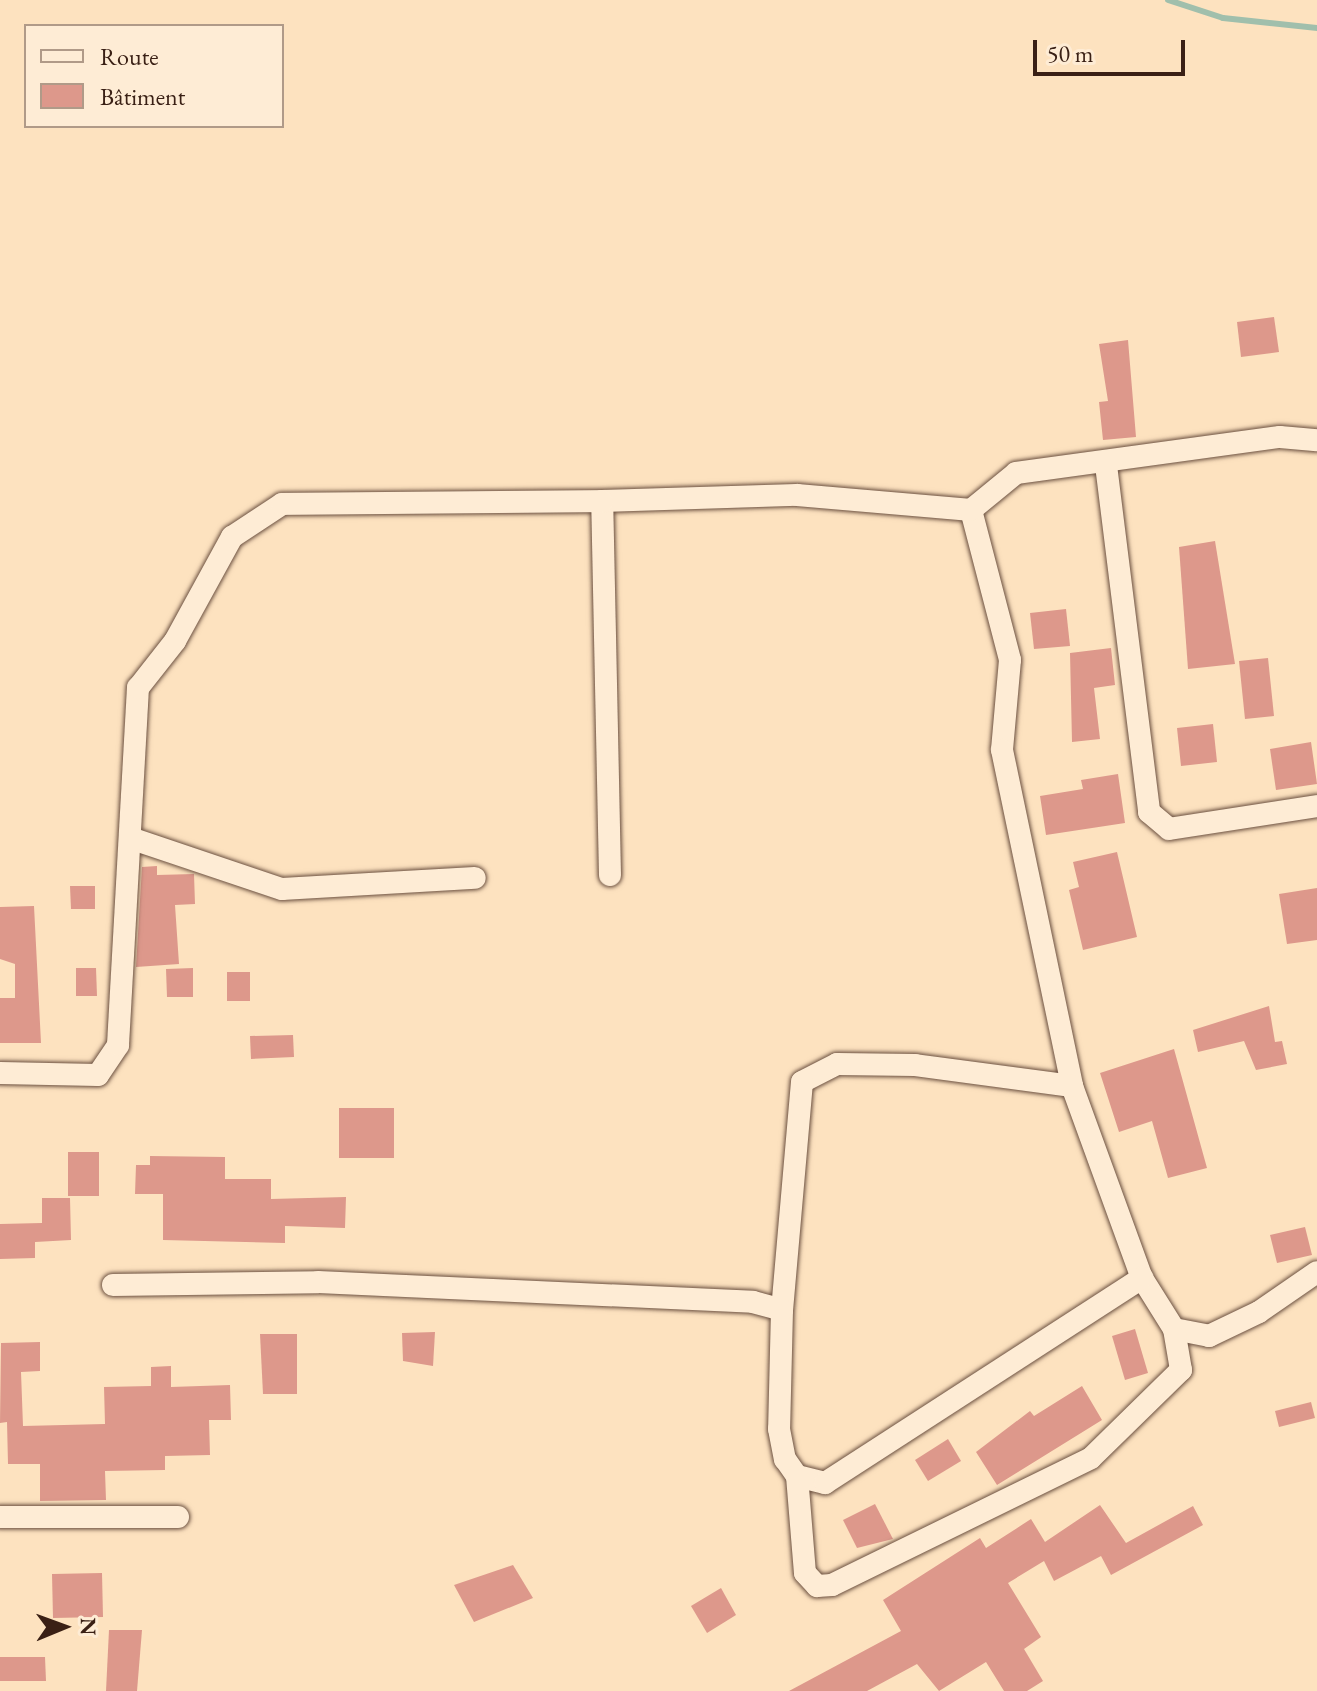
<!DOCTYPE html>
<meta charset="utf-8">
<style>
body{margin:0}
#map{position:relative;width:1317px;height:1691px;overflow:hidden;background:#fde2bf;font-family:"EB Garamond",serif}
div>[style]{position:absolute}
.stream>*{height:6px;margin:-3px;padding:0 3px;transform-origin:3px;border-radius:3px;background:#a0bfac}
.building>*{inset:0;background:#dd988b}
.roads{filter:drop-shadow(0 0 2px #6b5040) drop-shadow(0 0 2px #6b5040)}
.minor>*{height:22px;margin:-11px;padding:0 11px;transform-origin:11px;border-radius:11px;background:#feecd5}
span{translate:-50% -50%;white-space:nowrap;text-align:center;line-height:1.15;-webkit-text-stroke:8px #feecd5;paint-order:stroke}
.legend{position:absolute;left:24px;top:24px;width:260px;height:104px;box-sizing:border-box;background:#feecd5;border:2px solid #b09a88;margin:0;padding:10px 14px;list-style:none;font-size:24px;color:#3a2015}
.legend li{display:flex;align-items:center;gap:16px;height:40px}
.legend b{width:40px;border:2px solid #b09a88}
.north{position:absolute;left:24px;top:1587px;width:80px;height:80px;-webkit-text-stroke:6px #feecd5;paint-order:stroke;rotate:89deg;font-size:22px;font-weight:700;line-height:32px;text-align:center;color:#3a2015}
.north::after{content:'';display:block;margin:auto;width:28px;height:36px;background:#3a2015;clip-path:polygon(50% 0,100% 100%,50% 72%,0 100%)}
.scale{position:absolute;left:1033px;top:40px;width:152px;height:36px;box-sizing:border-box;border:4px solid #3a2015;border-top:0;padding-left:10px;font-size:24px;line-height:28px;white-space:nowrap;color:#3a2015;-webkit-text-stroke:6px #feecd5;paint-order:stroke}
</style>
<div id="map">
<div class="stream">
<div style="left:1168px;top:0;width:58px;rotate:18.1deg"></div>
<div style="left:1223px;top:18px;width:95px;rotate:6.1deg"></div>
</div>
<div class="building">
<div style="clip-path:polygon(1274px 317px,1279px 352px,1241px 357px,1237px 322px)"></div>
<div style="clip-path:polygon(1128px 340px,1136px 437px,1103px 440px,1099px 402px,1108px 401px,1099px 344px)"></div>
<div style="clip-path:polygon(1215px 541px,1235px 664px,1188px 669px,1179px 547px)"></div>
<div style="clip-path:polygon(1066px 609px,1070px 646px,1034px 649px,1030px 613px)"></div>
<div style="clip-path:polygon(1111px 648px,1115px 685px,1094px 688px,1100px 739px,1072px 742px,1070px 653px)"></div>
<div style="clip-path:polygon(1268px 658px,1274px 716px,1245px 719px,1239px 661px)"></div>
<div style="clip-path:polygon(1213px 724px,1217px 762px,1181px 766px,1177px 728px)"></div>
<div style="clip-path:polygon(1311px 742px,1317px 784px,1276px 790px,1270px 749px)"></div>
<div style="clip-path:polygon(1118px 774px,1125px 823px,1046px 835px,1040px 796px,1083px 789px,1081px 780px)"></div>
<div style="clip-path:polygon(1117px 852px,1137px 937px,1083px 950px,1069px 890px,1079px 887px,1073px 862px)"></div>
<div style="clip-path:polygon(157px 866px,157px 875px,194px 874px,195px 904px,175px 905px,179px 964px,136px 967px,142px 867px)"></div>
<div style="clip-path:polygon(70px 886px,95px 886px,95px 909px,71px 909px)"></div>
<div style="clip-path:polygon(1317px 888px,1317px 940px,1287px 944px,1279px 894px)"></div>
<div style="clip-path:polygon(34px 906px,41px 1043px,0 1043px,0 998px,15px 998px,15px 964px,0 959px,0 907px)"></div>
<div style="clip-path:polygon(76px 968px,96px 968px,97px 996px,76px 996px)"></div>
<div style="clip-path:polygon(193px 968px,193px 997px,167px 997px,166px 969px)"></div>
<div style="clip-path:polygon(227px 972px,250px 972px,250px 1001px,227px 1001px)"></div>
<div style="clip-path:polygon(1269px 1006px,1275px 1042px,1282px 1041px,1287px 1064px,1256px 1070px,1244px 1041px,1198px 1052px,1193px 1030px)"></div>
<div style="clip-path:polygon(293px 1035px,294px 1057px,251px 1059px,250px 1036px)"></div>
<div style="clip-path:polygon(1174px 1049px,1207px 1168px,1168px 1178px,1152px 1121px,1119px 1132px,1100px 1073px)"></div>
<div style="clip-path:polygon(339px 1108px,394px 1108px,394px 1158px,339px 1158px)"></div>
<div style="clip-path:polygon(68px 1152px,99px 1152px,99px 1196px,68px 1196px)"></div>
<div style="clip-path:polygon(150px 1156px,225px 1157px,225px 1179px,271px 1179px,271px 1199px,346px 1197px,345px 1228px,285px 1226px,285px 1243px,163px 1240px,163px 1194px,135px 1194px,136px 1165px,150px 1165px)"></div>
<div style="clip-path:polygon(42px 1198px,70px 1198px,71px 1240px,35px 1242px,35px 1258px,0 1259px,0 1224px,42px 1223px)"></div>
<div style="clip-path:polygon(1305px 1227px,1312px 1255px,1277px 1263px,1270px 1235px)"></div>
<div style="clip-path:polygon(1135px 1329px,1148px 1373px,1125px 1380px,1112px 1336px)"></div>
<div style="clip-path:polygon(435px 1332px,433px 1366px,403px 1361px,402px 1333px)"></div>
<div style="clip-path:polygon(260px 1334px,297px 1334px,297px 1394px,263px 1394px)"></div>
<div style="clip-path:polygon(40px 1342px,40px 1371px,21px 1372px,23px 1426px,105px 1424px,104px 1387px,151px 1386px,151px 1367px,171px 1366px,171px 1387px,230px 1385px,231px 1420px,209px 1420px,210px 1455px,165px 1456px,165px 1470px,105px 1471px,106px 1500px,40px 1501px,40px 1464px,8px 1464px,7px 1422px,0 1423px,1px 1343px)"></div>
<div style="clip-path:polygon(1082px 1386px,1102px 1420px,997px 1485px,976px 1452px,1030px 1411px,1034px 1416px)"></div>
<div style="clip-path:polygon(1311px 1402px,1315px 1418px,1279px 1427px,1275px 1411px)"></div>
<div style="clip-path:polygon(948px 1439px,961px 1461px,928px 1481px,915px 1460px)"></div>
<div style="clip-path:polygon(875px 1504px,893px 1539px,857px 1548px,843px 1520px)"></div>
<div style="clip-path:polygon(1100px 1505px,1126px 1543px,1193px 1506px,1203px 1525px,1111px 1575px,1101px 1556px,1054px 1581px,1044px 1561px,1008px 1583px,1041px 1637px,1024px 1649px,1043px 1681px,1027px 1691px,1004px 1691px,986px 1662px,939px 1691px,917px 1664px,867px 1691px,789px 1691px,901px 1631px,883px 1600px,980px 1538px,986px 1548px,1031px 1519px,1045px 1542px)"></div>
<div style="clip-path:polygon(513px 1565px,533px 1598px,474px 1622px,454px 1585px)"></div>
<div style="clip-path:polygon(102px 1573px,103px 1617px,53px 1618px,52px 1574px)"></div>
<div style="clip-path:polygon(721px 1588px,736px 1615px,707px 1633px,691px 1606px)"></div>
<div style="clip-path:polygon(109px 1630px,142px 1630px,137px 1691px,106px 1691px)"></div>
<div style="clip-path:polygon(0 1657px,45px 1657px,46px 1681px,0 1681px)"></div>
</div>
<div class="roads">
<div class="minor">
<div style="left:1106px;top:465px;width:350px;rotate:82.9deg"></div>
<div style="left:1149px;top:812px;width:26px;rotate:40deg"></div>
<div style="left:1169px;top:829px;width:150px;rotate:-8.8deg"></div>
<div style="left:971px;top:510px;width:155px;rotate:75.4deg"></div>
<div style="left:1010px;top:660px;width:90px;rotate:95.1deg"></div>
<div style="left:1002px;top:750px;width:343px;rotate:78.2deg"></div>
<div style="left:1072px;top:1086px;width:204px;rotate:70deg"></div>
<div style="left:1142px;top:1278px;width:60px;rotate:57.9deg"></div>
<div style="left:1174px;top:1329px;width:36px;rotate:11deg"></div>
<div style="left:1209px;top:1336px;width:55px;rotate:-25.6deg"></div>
<div style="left:1259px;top:1312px;width:70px;rotate:-34.6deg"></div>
<div style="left:133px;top:839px;width:157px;rotate:18.6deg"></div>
<div style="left:282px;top:889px;width:193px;rotate:-3.3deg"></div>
<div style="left:610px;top:875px;width:374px;rotate:-91.2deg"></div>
<div style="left:602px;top:501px;width:195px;rotate:-1.8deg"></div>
<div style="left:797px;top:495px;width:175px;rotate:4.9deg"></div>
<div style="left:971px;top:510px;width:58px;rotate:-39.4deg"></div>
<div style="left:1016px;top:473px;width:266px;rotate:-7.8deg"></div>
<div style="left:1280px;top:437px;width:37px;rotate:5deg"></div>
<div style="left:0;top:1073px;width:98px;rotate:1.2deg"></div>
<div style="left:98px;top:1075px;width:36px;rotate:-56deg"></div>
<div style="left:118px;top:1045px;width:358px;rotate:-86.8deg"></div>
<div style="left:138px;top:688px;width:60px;rotate:-51.8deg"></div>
<div style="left:175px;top:641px;width:119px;rotate:-61.3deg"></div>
<div style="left:232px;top:537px;width:60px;rotate:-33.4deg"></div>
<div style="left:282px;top:504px;width:320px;rotate:-0.5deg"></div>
<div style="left:1072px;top:1086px;width:158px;rotate:-172.4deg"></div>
<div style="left:915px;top:1065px;width:78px;rotate:-179.3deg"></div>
<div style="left:837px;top:1064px;width:39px;rotate:153deg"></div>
<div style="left:802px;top:1082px;width:229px;rotate:95deg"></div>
<div style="left:782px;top:1310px;width:119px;rotate:91.4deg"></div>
<div style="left:779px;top:1429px;width:31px;rotate:79deg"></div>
<div style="left:785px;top:1459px;width:21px;rotate:55deg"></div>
<div style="left:797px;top:1476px;width:29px;rotate:14deg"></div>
<div style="left:825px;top:1483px;width:378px;rotate:-32.9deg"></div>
<div style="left:113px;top:1285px;width:205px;rotate:-0.8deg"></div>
<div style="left:318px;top:1282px;width:435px;rotate:2.6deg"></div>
<div style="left:753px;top:1302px;width:30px;rotate:15deg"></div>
<div style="left:797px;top:1476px;width:97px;rotate:85.3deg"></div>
<div style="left:805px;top:1573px;width:18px;rotate:47deg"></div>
<div style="left:817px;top:1586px;width:15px;rotate:-4deg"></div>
<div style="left:832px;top:1585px;width:288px;rotate:-26.1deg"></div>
<div style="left:1091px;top:1458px;width:126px;rotate:-44.4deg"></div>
<div style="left:1181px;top:1370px;width:42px;rotate:-99.7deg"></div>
<div style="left:0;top:1517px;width:178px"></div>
</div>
</div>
<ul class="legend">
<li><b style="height:10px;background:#feecd5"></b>Route</li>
<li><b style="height:22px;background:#dd988b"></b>Bâtiment</li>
</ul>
<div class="north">N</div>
<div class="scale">50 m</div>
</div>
